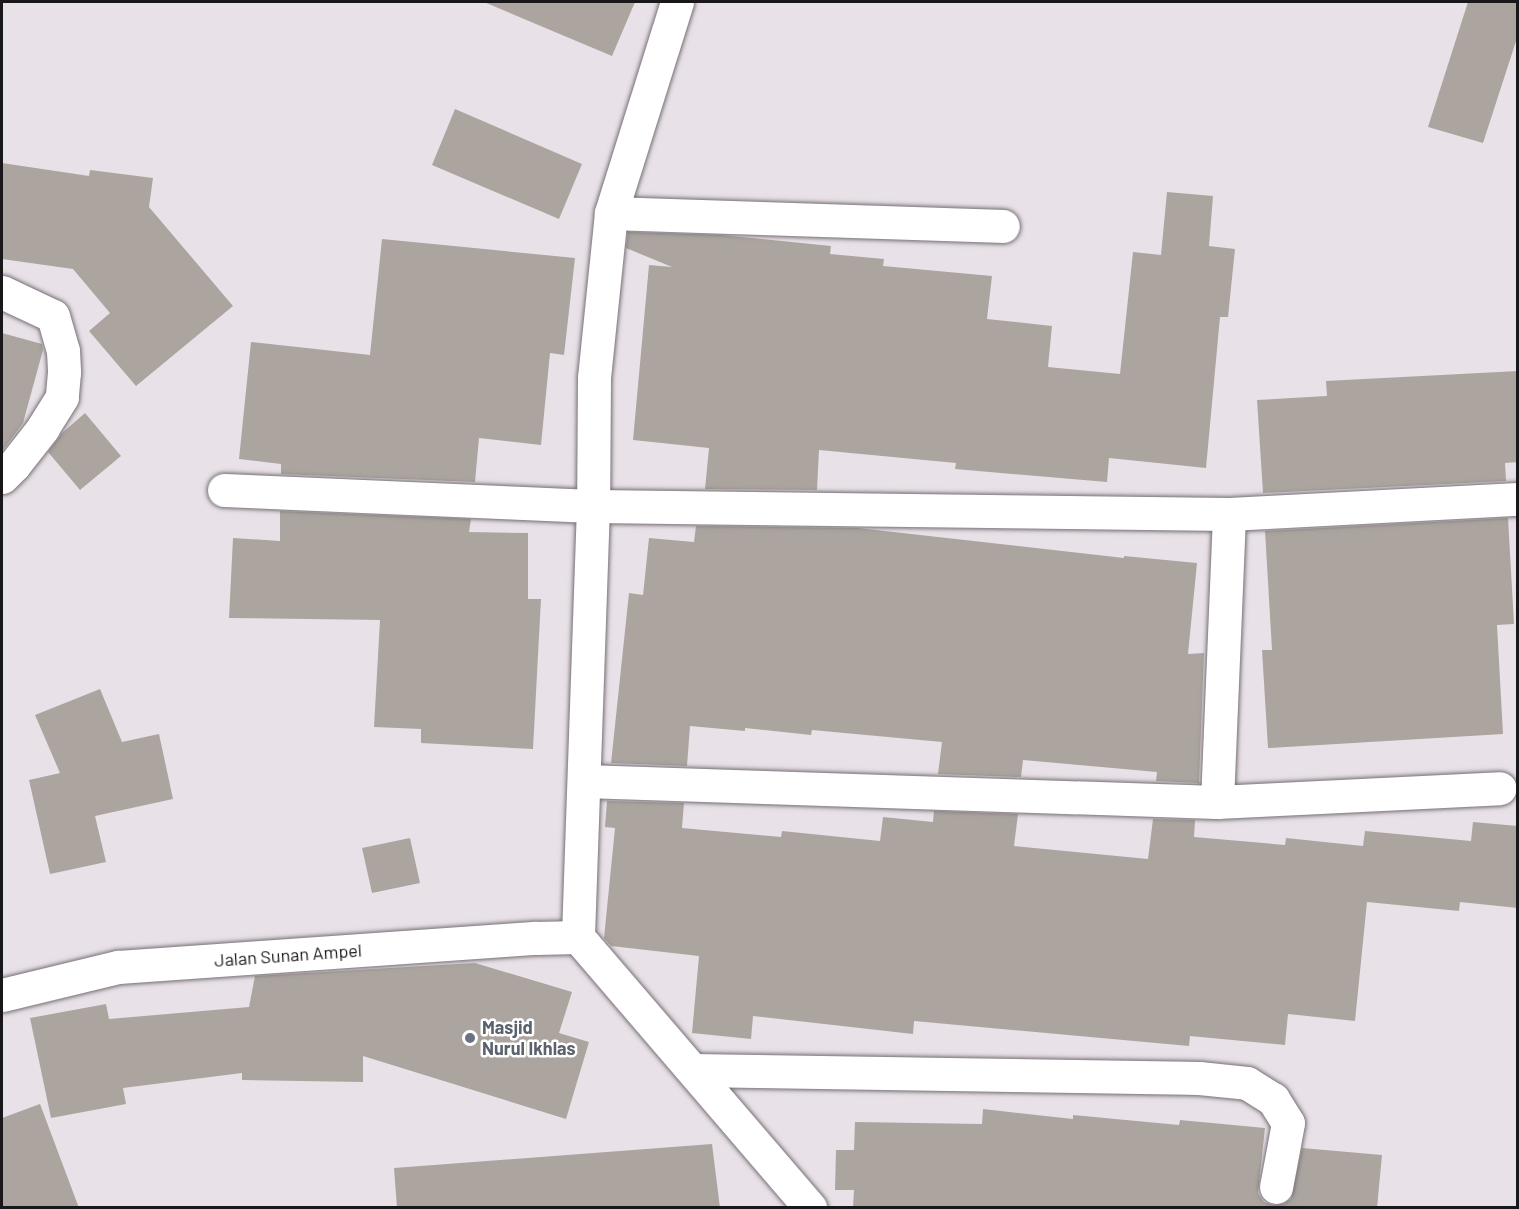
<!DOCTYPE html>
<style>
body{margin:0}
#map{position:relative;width:1519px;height:1209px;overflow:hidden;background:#e9e1e8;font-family:Barlow,sans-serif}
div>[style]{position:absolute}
.building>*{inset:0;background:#aca59f}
.roads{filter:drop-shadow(0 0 2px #767075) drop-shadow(0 0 2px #767075)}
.minor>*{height:33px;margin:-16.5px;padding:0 16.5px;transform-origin:16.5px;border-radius:16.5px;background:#fff}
.dots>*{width:16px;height:16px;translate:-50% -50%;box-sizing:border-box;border:3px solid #fff;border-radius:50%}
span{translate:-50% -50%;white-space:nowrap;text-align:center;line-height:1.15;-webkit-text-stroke:5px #fff;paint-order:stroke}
.street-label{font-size:18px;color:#1a171a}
.worship-label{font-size:18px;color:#5b616d;font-weight:700}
.left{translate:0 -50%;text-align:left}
.frame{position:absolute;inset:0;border:3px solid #1a171a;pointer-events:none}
</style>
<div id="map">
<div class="building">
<div style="clip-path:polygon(484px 2px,635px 2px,612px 56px)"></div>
<div style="clip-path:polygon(1468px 2px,1518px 2px,1518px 35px,1483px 143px,1428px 127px)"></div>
<div style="clip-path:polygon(455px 109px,582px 164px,559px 219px,432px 165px)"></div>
<div style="clip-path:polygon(2px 163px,89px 176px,90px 170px,153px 178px,149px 207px,233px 306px,136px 386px,89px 331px,110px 313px,73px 269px,2px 259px)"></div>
<div style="clip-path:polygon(1167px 192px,1213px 196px,1209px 246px,1235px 249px,1228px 317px,1220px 317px,1206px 468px,1109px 458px,1107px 482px,955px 469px,956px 463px,819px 450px,817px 490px,705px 489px,709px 448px,633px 440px,649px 265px,672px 267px,626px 248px,628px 232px,721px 235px,831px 246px,830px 254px,884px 259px,883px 266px,992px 276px,987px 319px,1052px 326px,1048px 367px,1120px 374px,1133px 252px,1161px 255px)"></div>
<div style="clip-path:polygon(382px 239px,575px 258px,564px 355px,550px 353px,541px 445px,479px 438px,475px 482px,281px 474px,281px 464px,239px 459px,251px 342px,370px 355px)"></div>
<div style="clip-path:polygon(2px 333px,42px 344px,43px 350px,23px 423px,2px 451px)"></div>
<div style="clip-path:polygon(1518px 371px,1518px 462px,1505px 463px,1506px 481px,1263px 493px,1257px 400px,1327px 396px,1326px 381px)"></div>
<div style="clip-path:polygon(85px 413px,121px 456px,80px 490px,48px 452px,62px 433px)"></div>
<div style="clip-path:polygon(280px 511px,471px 519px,469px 532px,528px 533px,528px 599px,541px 599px,533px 749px,421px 743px,421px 729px,374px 727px,380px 620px,229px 618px,233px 538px,280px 541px)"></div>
<div style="clip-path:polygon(1508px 518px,1514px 624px,1497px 625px,1503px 734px,1268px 748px,1262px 650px,1272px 650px,1265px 531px)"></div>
<div style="clip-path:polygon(696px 526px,858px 528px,1124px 558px,1124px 556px,1197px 563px,1188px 654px,1204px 653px,1199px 783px,1156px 781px,1157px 772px,1023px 760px,1021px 777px,938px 774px,942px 742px,812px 730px,811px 735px,745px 728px,745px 731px,690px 726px,687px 766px,611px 763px,629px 593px,643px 595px,649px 538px,694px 542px)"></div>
<div style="clip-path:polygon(100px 689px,122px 742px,159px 734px,173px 799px,95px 816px,106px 862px,50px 874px,29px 780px,60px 773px,35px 715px)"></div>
<div style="clip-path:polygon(607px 801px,684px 803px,682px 828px,781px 837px,782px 831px,880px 841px,883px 817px,933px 822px,934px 811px,1018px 814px,1014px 846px,1148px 859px,1153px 819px,1195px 820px,1194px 837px,1285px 845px,1286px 838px,1363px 846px,1365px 831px,1471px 841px,1473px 822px,1518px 826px,1518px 908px,1460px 902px,1459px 911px,1367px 902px,1355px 1021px,1288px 1014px,1285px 1045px,1190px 1036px,1189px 1046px,914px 1021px,913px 1034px,753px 1016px,751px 1039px,692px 1033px,699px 956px,611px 946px,604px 938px,615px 828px,605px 827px)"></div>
<div style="clip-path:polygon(410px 838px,420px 883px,372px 893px,362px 848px)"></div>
<div style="clip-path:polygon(475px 963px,572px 992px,559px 1033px,589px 1042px,566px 1119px,363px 1056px,363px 1082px,242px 1080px,242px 1073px,123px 1088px,126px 1104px,51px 1118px,30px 1018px,106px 1004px,109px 1019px,249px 1007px,255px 976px)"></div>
<div style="clip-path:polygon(40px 1104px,79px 1208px,2px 1208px,2px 1118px)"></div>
<div style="clip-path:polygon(983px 1109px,1073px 1119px,1073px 1115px,1179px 1125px,1180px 1120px,1265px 1128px,1258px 1193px,1264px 1202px,1273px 1205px,1283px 1204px,1291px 1199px,1302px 1148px,1382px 1155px,1377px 1208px,853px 1208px,854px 1190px,835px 1190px,836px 1150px,854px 1150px,855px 1122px,982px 1124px)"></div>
<div style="clip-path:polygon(712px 1144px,720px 1208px,397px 1208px,394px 1168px)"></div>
</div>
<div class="roads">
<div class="minor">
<div style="left:677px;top:2px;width:221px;rotate:107.4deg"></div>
<div style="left:611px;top:213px;width:166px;rotate:95.9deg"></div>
<div style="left:594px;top:378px;width:128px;rotate:90.4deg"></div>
<div style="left:593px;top:506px;width:431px;rotate:92deg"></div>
<div style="left:578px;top:937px;width:357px;rotate:49.4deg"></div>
<div style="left:611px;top:213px;width:392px;rotate:1.9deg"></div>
<div style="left:2px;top:292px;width:56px;rotate:25.2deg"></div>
<div style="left:53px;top:316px;width:36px;rotate:74deg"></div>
<div style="left:63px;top:351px;width:21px;rotate:87deg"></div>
<div style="left:64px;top:372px;width:25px;rotate:95deg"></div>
<div style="left:62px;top:397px;width:36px;rotate:122deg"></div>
<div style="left:43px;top:428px;width:47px;rotate:128.1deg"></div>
<div style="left:14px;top:465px;width:17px;rotate:135deg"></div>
<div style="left:224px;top:490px;width:369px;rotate:2.5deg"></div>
<div style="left:593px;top:506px;width:636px;rotate:0.72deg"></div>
<div style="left:1229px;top:514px;width:289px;rotate:-3deg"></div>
<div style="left:584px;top:781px;width:633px;rotate:1.9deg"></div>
<div style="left:1217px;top:802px;width:283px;rotate:-2.8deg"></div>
<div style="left:1217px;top:802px;width:288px;rotate:-87.6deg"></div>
<div style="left:2px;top:995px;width:119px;rotate:-13.6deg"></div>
<div style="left:118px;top:967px;width:419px;rotate:-4deg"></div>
<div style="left:536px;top:938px;width:42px;rotate:-1.4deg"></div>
<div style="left:693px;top:1070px;width:506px;rotate:0.91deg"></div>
<div style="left:1199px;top:1078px;width:48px;rotate:5.9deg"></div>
<div style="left:1247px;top:1083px;width:31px;rotate:32deg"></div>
<div style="left:1273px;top:1099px;width:28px;rotate:58deg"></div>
<div style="left:1288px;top:1123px;width:65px;rotate:100.6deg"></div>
</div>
</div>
<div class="dots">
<div style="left:470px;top:1038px;background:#6b7280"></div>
</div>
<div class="street-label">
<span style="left:288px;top:955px;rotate:-4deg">Jalan Sunan Ampel</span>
</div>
<div class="worship-label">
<span class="left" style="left:482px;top:1038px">Masjid<br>Nurul Ikhlas</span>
</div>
<div class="frame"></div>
</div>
